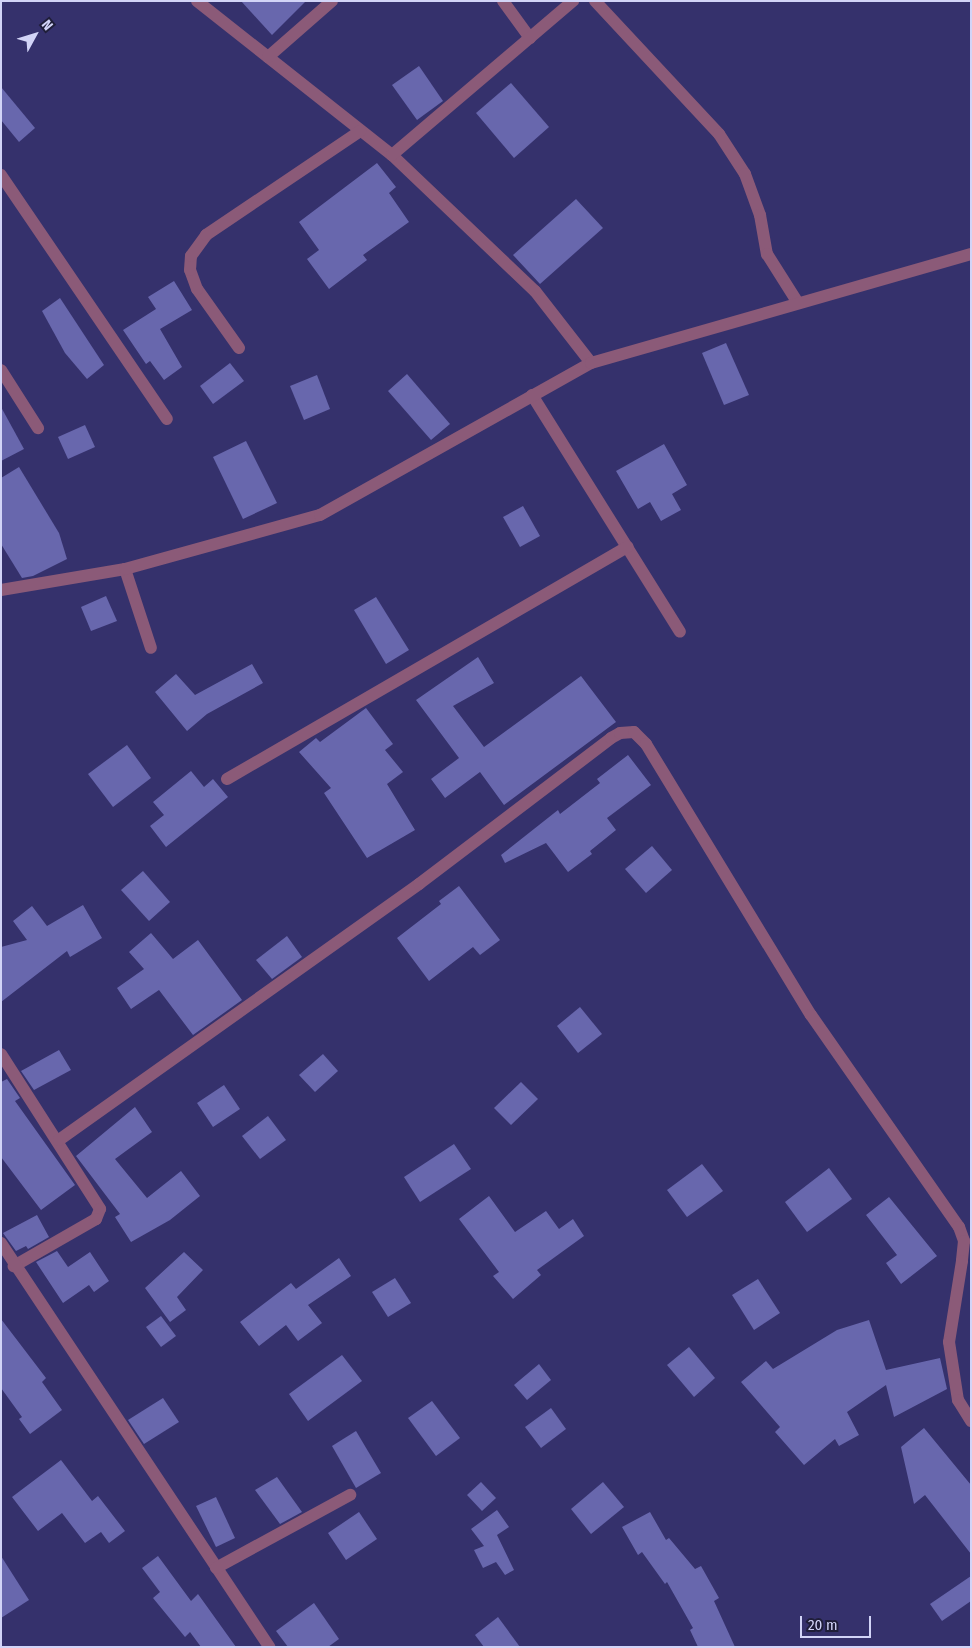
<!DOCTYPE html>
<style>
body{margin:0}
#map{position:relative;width:972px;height:1648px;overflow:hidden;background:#35316c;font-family:"Fira Sans Condensed",sans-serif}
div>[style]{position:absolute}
.building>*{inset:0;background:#6867ad}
.service>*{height:12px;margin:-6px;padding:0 6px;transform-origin:6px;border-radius:6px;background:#8b5a78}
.minor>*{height:12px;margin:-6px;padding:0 6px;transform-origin:6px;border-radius:6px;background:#8b5a78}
span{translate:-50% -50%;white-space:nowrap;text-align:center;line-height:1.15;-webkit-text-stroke:5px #1f1e39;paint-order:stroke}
.frame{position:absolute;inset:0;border:2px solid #d2d4f7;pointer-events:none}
.north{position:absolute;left:10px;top:10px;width:50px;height:50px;-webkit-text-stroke:4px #1f1e39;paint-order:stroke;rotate:51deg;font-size:14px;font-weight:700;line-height:20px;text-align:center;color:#d2d4f7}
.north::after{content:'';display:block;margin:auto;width:18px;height:22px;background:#d2d4f7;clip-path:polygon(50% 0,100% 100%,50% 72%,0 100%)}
.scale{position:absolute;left:800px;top:1616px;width:71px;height:22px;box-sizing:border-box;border:2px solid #d2d4f7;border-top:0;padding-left:6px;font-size:15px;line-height:18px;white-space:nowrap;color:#d2d4f7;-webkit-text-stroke:4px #1f1e39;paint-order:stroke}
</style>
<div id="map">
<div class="building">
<div style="clip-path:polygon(241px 1px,306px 1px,272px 35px)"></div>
<div style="clip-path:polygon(419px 66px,443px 101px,417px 120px,392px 85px)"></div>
<div style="clip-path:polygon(511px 83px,549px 127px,514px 158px,476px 113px)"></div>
<div style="clip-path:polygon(1px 87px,35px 128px,19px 142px,1px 120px)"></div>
<div style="clip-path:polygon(377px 163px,396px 187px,389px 193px,409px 222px,363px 255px,367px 260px,329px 289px,307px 259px,319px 250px,299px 222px)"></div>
<div style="clip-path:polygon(576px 199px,603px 228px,540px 284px,513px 255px)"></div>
<div style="clip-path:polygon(174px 281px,192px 310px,160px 329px,182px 367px,164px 380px,150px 361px,146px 364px,123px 330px,156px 309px,148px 297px)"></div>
<div style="clip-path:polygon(60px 298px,104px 365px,87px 379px,65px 353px,42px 311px)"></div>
<div style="clip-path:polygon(726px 343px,749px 395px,724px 405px,702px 353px)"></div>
<div style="clip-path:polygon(230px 363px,244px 381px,213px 404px,200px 386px)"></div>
<div style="clip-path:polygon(407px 374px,450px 424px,431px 440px,388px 391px)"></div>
<div style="clip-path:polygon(317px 375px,330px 409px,304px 420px,290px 386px)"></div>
<div style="clip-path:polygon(1px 407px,24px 449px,1px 461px)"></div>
<div style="clip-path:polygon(85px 425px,95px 447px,68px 459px,58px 437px)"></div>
<div style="clip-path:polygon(246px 441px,277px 503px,243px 519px,213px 457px)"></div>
<div style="clip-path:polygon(664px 444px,687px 485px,672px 494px,681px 510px,661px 521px,650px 502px,638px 509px,616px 471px)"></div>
<div style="clip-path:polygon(19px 467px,59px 533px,67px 559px,33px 576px,22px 578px,1px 544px,1px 478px)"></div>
<div style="clip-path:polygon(523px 506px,540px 536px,520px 547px,503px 517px)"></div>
<div style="clip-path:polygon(106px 596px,117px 621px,91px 631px,81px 607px)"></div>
<div style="clip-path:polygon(376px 597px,409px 650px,386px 664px,354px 610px)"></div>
<div style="clip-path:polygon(478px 657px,494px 683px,453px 706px,484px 747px,581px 676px,616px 722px,504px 805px,480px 772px,445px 798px,431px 779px,459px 758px,416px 700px)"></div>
<div style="clip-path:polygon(252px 664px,263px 683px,207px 714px,187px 731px,155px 692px,176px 674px,195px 695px)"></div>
<div style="clip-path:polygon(366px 708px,393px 744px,385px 750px,403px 772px,387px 784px,415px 830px,367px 858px,324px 793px,331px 788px,299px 752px,316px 738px,320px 742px)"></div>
<div style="clip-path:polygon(127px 745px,151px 778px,113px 807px,88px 774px)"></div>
<div style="clip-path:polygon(628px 755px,651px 785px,607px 818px,616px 830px,590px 851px,592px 854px,568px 872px,546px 843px,505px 863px,501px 855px,558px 810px,560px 814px,600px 783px,597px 779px)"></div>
<div style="clip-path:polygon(191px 771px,204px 787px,213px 779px,228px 797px,166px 847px,150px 826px,164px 815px,153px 802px)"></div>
<div style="clip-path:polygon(652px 846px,672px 870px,646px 893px,625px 869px)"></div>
<div style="clip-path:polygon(143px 871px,170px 902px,149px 921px,121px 890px)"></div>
<div style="clip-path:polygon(459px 886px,500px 940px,480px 955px,473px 947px,429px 981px,397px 938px,441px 904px,439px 901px)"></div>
<div style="clip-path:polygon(83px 905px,102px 938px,70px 957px,67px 951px,1px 1002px,1px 947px,27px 940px,13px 921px,32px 906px,47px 926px)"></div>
<div style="clip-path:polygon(151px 933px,173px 959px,198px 940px,242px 1000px,193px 1035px,159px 990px,131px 1009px,117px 988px,144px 969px,129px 952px)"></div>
<div style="clip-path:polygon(287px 936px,302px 957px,272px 979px,256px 960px)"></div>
<div style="clip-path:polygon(580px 1007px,602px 1034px,578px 1053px,557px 1026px)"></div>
<div style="clip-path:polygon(59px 1050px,71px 1070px,34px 1090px,21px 1071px)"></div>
<div style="clip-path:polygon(323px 1054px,338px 1071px,315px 1092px,299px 1075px)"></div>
<div style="clip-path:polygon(7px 1079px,20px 1098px,15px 1101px,75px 1185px,41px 1210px,1px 1157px,1px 1082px)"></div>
<div style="clip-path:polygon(521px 1082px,538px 1099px,511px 1125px,494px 1108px)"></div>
<div style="clip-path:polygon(224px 1085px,240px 1109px,213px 1127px,197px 1103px)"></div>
<div style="clip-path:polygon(135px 1107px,152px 1132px,115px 1159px,147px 1198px,181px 1171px,200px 1196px,170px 1220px,131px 1242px,115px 1217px,120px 1214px,76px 1156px)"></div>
<div style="clip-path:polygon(268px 1116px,286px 1140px,260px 1159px,242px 1136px)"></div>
<div style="clip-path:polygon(454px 1144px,471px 1169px,420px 1202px,404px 1177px)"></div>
<div style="clip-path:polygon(702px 1164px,723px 1191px,687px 1217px,667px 1190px)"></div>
<div style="clip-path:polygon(829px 1168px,852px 1199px,807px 1232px,785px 1202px)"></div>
<div style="clip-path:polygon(489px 1196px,515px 1232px,546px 1211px,559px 1229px,573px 1219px,584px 1236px,537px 1270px,541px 1275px,513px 1299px,493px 1276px,499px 1272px,459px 1219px)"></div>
<div style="clip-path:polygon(889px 1197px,937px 1256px,901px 1284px,886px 1263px,897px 1255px,866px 1215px)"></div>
<div style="clip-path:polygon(37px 1215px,49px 1237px,28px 1249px,26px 1246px,16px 1251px,3px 1233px)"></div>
<div style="clip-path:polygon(57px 1251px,68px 1267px,90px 1252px,109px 1281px,94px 1292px,89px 1285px,63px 1303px,36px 1262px)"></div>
<div style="clip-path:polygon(184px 1252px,203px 1270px,177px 1297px,186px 1310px,170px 1322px,145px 1288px)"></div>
<div style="clip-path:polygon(339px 1258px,351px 1276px,308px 1305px,322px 1323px,298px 1341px,286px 1325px,259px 1346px,240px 1322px,291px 1283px,296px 1289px)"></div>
<div style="clip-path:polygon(395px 1278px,411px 1303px,388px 1317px,372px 1292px)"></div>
<div style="clip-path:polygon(758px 1279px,780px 1313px,754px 1330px,732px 1295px)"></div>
<div style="clip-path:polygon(161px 1316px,176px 1336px,161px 1347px,146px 1327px)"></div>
<div style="clip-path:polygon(1px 1319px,46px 1378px,42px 1382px,62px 1410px,30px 1434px,19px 1419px,22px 1417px,1px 1388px)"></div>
<div style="clip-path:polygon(869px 1320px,886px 1370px,940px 1358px,947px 1389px,894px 1417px,886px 1385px,847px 1412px,859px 1435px,839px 1446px,835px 1439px,804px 1465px,775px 1432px,780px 1427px,741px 1382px,766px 1361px,773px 1369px,837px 1330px)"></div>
<div style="clip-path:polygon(689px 1347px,715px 1378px,694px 1397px,667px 1365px)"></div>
<div style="clip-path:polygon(342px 1355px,362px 1381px,308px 1421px,289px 1394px)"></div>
<div style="clip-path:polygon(539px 1364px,551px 1380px,527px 1400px,514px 1385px)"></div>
<div style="clip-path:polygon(163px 1398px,179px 1422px,144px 1444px,128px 1420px)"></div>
<div style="clip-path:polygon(432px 1401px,460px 1438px,436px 1456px,408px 1418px)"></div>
<div style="clip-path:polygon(551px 1408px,566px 1429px,541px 1448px,525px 1427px)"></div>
<div style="clip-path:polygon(924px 1428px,971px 1485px,971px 1554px,925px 1495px,914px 1504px,901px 1447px)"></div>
<div style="clip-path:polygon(356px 1431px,381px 1473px,356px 1488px,332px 1446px)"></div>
<div style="clip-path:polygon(61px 1460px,92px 1501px,98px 1496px,125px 1531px,109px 1543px,101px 1532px,85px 1543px,62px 1513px,38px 1531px,12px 1497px)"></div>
<div style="clip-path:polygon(277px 1477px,302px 1512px,280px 1524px,255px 1490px)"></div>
<div style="clip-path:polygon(481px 1482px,496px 1498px,482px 1511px,467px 1495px)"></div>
<div style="clip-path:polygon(603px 1482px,624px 1507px,591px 1534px,571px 1509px)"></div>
<div style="clip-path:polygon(216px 1497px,235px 1538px,216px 1547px,196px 1506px)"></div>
<div style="clip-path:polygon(497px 1510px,509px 1527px,497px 1535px,514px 1570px,505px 1575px,496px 1562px,483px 1568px,474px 1550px,484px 1546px,471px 1529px)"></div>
<div style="clip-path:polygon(359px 1512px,377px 1539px,346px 1560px,328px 1533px)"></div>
<div style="clip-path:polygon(650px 1512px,666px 1540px,669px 1538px,695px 1569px,701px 1566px,719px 1598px,714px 1601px,735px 1647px,698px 1647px,690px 1630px,693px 1628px,667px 1582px,665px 1584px,642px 1552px,638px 1555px,622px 1527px)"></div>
<div style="clip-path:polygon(1px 1556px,29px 1600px,1px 1618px)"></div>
<div style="clip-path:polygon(158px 1556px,191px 1601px,198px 1594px,236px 1647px,201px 1647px,190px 1632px,185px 1637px,153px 1598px,160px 1592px,142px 1568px)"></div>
<div style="clip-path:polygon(971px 1576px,971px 1601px,942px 1621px,930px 1604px)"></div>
<div style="clip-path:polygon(314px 1603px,339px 1639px,328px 1647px,288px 1647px,276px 1631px)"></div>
<div style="clip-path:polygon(498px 1617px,520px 1647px,484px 1647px,475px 1635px)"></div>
</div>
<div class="service">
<div style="left:125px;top:569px;width:83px;rotate:71.8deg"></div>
</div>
<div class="minor">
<div style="left:197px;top:1px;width:248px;rotate:38.3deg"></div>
<div style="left:392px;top:155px;width:197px;rotate:43.6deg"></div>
<div style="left:535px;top:291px;width:91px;rotate:52.1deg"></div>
<div style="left:503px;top:1px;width:46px;rotate:53.9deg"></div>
<div style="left:595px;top:1px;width:182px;rotate:47deg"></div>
<div style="left:719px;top:134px;width:48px;rotate:57deg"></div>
<div style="left:745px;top:174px;width:44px;rotate:69.9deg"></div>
<div style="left:760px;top:215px;width:40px;rotate:80deg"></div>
<div style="left:767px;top:254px;width:58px;rotate:57.7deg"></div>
<div style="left:268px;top:57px;width:85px;rotate:-41.2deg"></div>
<div style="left:392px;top:155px;width:238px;rotate:-40.4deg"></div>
<div style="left:1px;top:175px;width:295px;rotate:55.8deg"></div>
<div style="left:239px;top:348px;width:72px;rotate:-125.4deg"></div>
<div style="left:197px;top:289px;width:20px;rotate:-110deg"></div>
<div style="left:190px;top:270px;width:14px;rotate:-86deg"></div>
<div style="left:191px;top:256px;width:26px;rotate:-54deg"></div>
<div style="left:206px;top:235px;width:186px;rotate:-34deg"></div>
<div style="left:1px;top:370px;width:69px;rotate:57.5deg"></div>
<div style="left:532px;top:395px;width:279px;rotate:58deg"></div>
<div style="left:1px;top:590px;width:126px;rotate:-9.6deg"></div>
<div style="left:125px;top:569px;width:202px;rotate:-15.5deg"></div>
<div style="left:320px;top:515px;width:311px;rotate:-29.3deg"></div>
<div style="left:591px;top:363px;width:395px;rotate:-16deg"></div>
<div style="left:227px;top:779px;width:463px;rotate:-30.1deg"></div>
<div style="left:1px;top:1054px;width:184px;rotate:57.4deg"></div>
<div style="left:100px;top:1209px;width:11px;rotate:112deg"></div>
<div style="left:96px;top:1219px;width:95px;rotate:150.2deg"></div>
<div style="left:59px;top:1140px;width:442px;rotate:-35.4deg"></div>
<div style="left:419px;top:884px;width:241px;rotate:-37.2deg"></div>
<div style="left:611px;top:738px;width:10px;rotate:-29deg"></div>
<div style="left:620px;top:733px;width:14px;rotate:-4deg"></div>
<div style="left:634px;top:732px;width:17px;rotate:45deg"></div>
<div style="left:646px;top:744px;width:317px;rotate:58.7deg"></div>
<div style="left:811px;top:1015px;width:259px;rotate:55.1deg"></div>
<div style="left:959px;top:1227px;width:15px;rotate:70deg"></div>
<div style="left:964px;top:1241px;width:20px;rotate:96deg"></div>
<div style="left:962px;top:1261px;width:82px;rotate:99.1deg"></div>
<div style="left:949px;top:1342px;width:59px;rotate:81.2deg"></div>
<div style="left:958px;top:1400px;width:25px;rotate:58deg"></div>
<div style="left:1px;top:1243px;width:485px;rotate:56.4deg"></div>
<div style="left:216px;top:1568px;width:153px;rotate:-28.6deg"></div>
</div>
<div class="frame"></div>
<div class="north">N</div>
<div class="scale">20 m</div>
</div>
